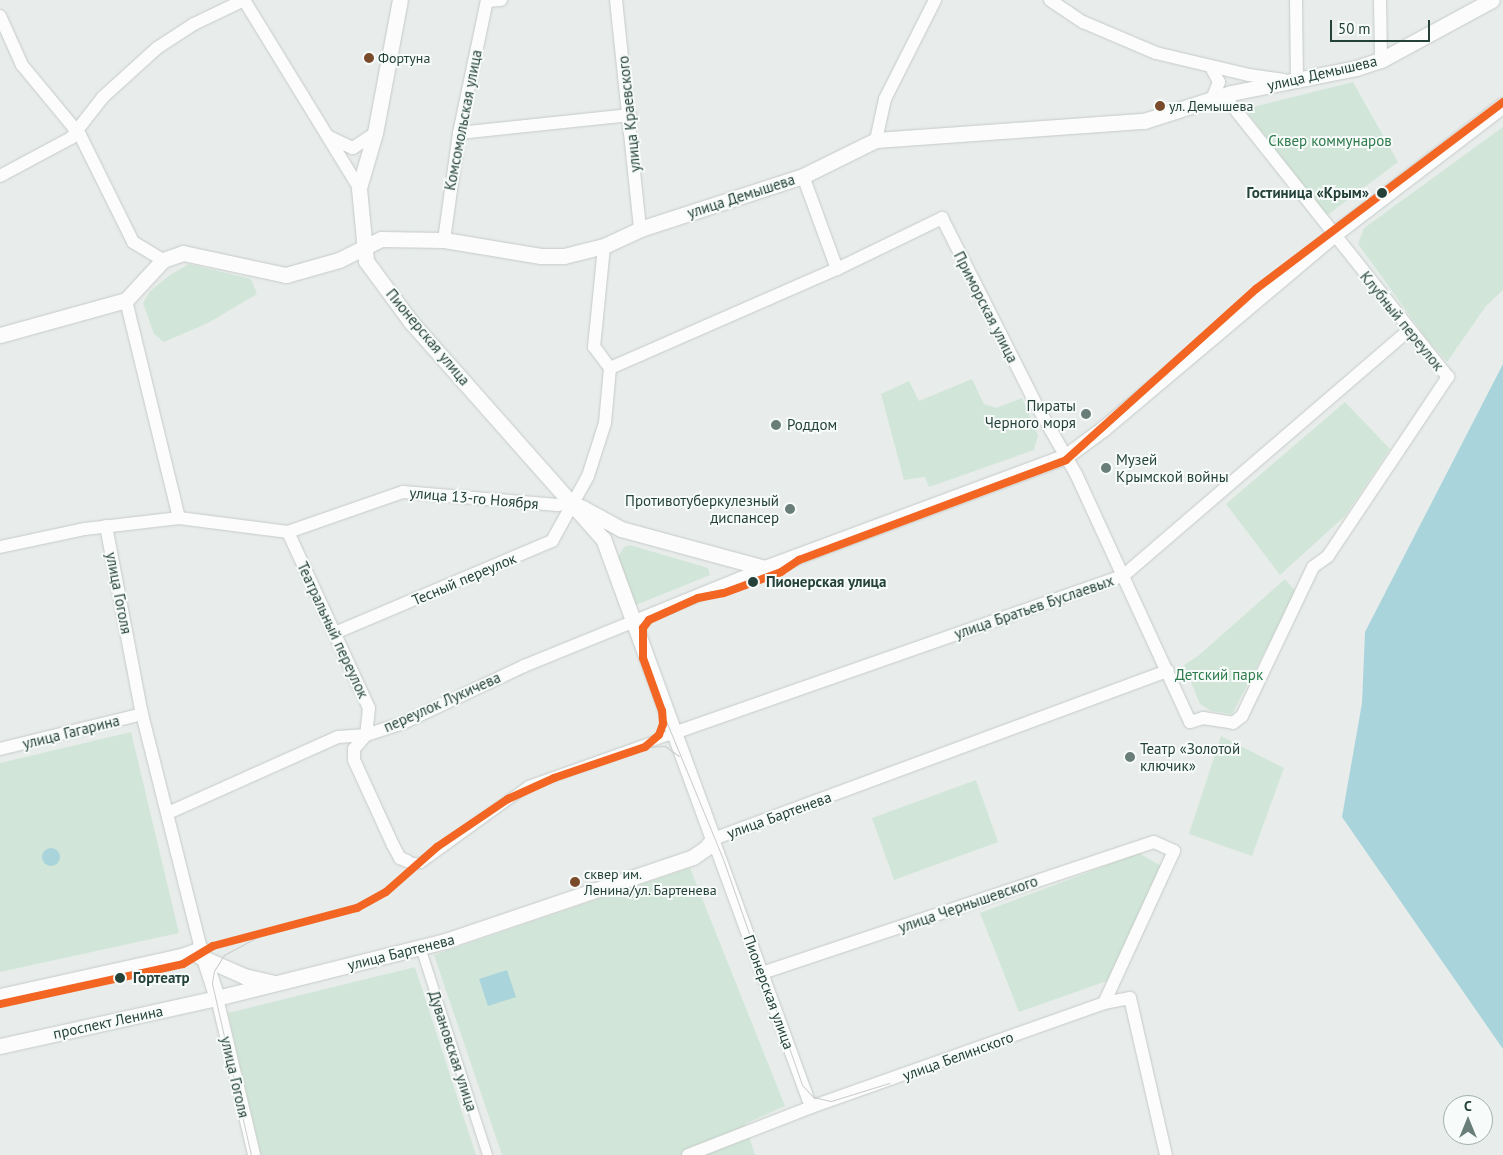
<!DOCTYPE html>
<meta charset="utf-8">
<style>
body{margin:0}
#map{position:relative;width:1503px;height:1155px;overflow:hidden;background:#e8edeb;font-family:"PT Sans",sans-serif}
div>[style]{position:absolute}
.green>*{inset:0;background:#d1e6d8}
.water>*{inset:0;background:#a9d4db}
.round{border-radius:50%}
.roads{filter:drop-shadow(0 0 1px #c5cac8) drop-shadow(0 0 1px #c5cac8)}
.pedestrian>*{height:9px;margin:-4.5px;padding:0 4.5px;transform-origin:4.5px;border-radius:4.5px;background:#fcfcfc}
.minor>*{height:12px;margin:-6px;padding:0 6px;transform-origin:6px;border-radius:6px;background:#fcfcfc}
.tertiary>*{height:15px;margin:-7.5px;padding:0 7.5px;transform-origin:7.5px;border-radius:7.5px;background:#fcfcfc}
.tram>*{height:1px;margin:-0.5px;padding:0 0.5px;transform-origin:0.5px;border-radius:0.5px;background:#c9cdcc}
.tram-1>*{height:8px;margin:-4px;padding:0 4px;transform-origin:4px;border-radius:4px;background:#f26522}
.dots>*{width:14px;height:14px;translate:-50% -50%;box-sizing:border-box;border:2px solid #f7fbf9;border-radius:50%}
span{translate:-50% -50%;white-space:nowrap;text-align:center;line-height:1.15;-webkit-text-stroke:4px #f7fbf9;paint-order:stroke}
.bus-label{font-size:14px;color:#24423a}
.left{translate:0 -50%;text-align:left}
.street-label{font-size:15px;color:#24423a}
.park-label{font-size:15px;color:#2d7a4b}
.stop-label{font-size:15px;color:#24423a;font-weight:700}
.right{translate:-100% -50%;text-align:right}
.poi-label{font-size:15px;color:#24423a}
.north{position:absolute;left:1443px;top:1095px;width:50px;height:50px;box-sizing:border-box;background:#f7fbf9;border:1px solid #a3b1ad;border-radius:50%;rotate:0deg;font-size:14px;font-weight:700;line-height:20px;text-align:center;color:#24423a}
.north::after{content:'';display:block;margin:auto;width:18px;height:22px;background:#697e78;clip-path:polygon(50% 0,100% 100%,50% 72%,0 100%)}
.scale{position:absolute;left:1330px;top:20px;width:100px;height:22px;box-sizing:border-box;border:2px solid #24423a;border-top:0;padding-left:6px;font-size:15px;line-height:18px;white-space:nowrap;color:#24423a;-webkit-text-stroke:4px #f7fbf9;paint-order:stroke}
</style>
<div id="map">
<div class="green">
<div style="clip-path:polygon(1353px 82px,1398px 162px,1326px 216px,1245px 109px)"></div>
<div style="clip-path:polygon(1503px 127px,1503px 290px,1486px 306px,1447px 362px,1426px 338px,1358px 244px,1364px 228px)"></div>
<div style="clip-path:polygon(189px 264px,251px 279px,257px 294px,208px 323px,164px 342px,154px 334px,143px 303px,150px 291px,170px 275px)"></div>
<div style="clip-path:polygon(972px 379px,984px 404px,996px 408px,1022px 398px,1038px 435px,1034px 450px,929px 487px,925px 477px,904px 480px,881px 394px,909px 381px,919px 401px)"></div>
<div style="clip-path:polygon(1345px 402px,1390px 449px,1345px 516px,1280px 575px,1226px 504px)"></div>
<div style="clip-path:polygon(630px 545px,708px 568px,710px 575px,636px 605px,618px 557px,624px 547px)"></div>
<div style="clip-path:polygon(1285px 579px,1296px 592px,1232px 714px,1211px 711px,1200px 704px,1184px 665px,1198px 656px)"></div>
<div style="clip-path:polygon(131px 732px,179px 933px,0 972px,0 763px)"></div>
<div style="clip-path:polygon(1221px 736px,1284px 768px,1252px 856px,1189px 834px)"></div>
<div style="clip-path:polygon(976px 780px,998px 842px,894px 880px,872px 818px)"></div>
<div style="clip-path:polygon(1139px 853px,1161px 866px,1107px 981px,1019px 1012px,980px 913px)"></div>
<div style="clip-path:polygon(690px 868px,785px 1106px,745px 1124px,755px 1155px,502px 1155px,434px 955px)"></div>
<div style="clip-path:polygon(415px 967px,476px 1155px,261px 1155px,228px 1013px)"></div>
</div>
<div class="water">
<div style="clip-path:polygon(1503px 364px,1503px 1049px,1342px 817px,1362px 703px,1365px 632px)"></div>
<div class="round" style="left:42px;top:848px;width:18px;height:18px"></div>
<div style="clip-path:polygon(507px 970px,516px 997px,488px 1006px,479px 979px)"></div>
</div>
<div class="roads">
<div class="pedestrian">
<div style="left:407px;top:861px;width:13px;rotate:9deg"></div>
<div style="left:420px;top:863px;width:133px;rotate:-35.8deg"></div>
<div style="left:528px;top:785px;width:155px;rotate:-19.6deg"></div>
<div style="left:420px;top:947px;width:219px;rotate:72.1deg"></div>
</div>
<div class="minor">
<div style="left:244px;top:0;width:220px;rotate:58.5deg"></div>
<div style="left:616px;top:0;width:230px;rotate:84deg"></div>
<div style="left:1050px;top:0;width:40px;rotate:34deg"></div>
<div style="left:1083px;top:22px;width:79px;rotate:23deg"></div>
<div style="left:1156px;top:53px;width:96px;rotate:13.3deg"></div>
<div style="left:1249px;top:75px;width:35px;rotate:8deg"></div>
<div style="left:1296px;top:0;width:79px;rotate:89.3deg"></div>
<div style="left:1380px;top:0;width:60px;rotate:89deg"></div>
<div style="left:487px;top:1px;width:14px;rotate:-4deg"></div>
<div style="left:0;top:16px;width:54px;rotate:65.8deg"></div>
<div style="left:22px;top:65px;width:91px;rotate:50.4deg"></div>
<div style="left:80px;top:135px;width:119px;rotate:63.6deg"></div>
<div style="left:133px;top:242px;width:35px;rotate:31deg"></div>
<div style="left:1211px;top:67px;width:17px;rotate:62deg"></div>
<div style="left:1219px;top:82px;width:18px;rotate:112deg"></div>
<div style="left:459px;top:133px;width:172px;rotate:-6deg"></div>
<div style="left:329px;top:137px;width:26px;rotate:25deg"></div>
<div style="left:353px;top:148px;width:27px;rotate:-34deg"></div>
<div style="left:876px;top:140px;width:42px;rotate:-77.6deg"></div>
<div style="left:885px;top:99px;width:111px;rotate:-63.2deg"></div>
<div style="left:0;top:176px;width:81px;rotate:-28.2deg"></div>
<div style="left:71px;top:138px;width:52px;rotate:-52deg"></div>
<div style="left:103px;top:97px;width:73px;rotate:-42.2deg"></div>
<div style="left:157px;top:48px;width:44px;rotate:-33deg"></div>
<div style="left:194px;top:24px;width:55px;rotate:-25.6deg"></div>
<div style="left:803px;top:176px;width:99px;rotate:69.9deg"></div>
<div style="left:444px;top:240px;width:108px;rotate:-82deg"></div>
<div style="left:459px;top:133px;width:136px;rotate:-78.1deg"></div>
<div style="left:610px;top:368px;width:248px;rotate:-23.6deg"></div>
<div style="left:837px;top:269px;width:117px;rotate:-25.9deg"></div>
<div style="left:942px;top:218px;width:211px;rotate:63.2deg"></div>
<div style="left:1037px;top:406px;width:78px;rotate:60.2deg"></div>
<div style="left:1076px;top:474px;width:273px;rotate:65.3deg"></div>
<div style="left:1190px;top:722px;width:14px;rotate:-17deg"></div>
<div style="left:1203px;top:718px;width:30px;rotate:9deg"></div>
<div style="left:1233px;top:723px;width:11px;rotate:-38deg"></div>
<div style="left:1242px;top:716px;width:165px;rotate:-64.5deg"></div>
<div style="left:1313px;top:567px;width:19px;rotate:-36deg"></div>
<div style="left:1328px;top:556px;width:216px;rotate:-56.2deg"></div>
<div style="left:1448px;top:377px;width:360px;rotate:-128.5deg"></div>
<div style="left:179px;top:518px;width:110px;rotate:7.3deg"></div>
<div style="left:288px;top:532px;width:122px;rotate:-19.2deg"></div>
<div style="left:403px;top:492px;width:155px;rotate:4.8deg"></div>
<div style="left:557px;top:505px;width:16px;rotate:-7deg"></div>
<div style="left:106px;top:526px;width:191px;rotate:79.2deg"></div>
<div style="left:142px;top:714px;width:242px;rotate:75.9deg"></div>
<div style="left:288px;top:532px;width:194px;rotate:65.3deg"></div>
<div style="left:369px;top:708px;width:27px;rotate:96deg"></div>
<div style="left:366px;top:735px;width:18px;rotate:131deg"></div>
<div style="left:354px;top:749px;width:11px;rotate:90deg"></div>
<div style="left:354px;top:760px;width:94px;rotate:65.4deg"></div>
<div style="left:393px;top:845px;width:15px;rotate:62deg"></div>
<div style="left:400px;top:858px;width:8px;rotate:23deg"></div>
<div style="left:0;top:547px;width:87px;rotate:-12deg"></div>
<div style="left:85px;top:529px;width:95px;rotate:-6.7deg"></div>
<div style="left:179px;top:518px;width:224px;rotate:-103.7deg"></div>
<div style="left:335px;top:633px;width:236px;rotate:-23deg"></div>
<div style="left:552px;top:541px;width:74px;rotate:-61deg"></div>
<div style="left:588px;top:476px;width:56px;rotate:-72.2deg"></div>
<div style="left:605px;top:423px;width:55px;rotate:-84.8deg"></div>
<div style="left:610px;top:368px;width:26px;rotate:-127deg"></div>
<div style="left:594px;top:347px;width:101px;rotate:-84.3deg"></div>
<div style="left:674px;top:733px;width:476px;rotate:-19.3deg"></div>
<div style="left:1123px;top:576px;width:377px;rotate:-40.7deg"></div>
<div style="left:0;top:749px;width:146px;rotate:-13.8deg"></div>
<div style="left:168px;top:813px;width:186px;rotate:-24.1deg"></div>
<div style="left:338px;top:737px;width:28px;rotate:-4deg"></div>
<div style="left:366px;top:735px;width:39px;rotate:-18deg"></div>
<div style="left:403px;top:723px;width:134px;rotate:-25.2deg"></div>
<div style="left:524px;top:666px;width:260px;rotate:-22.1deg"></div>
<div style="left:762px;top:973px;width:413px;rotate:-18.5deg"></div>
<div style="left:1154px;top:842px;width:22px;rotate:24deg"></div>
<div style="left:1174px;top:851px;width:167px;rotate:114.7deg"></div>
<div style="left:217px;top:998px;width:161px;rotate:76.7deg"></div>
<div style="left:811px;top:1107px;width:285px;rotate:-110.1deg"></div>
<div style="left:713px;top:839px;width:485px;rotate:-20.3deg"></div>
<div style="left:688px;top:1155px;width:132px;rotate:-21.3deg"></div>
<div style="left:811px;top:1107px;width:311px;rotate:-19.5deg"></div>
<div style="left:1104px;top:1003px;width:26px;rotate:-11deg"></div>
<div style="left:1130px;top:998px;width:161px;rotate:77.1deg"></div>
</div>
<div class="tertiary">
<div style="left:0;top:335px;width:131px;rotate:-15.5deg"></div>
<div style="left:126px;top:300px;width:54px;rotate:-47.2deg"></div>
<div style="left:163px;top:260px;width:21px;rotate:-19deg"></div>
<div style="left:183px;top:253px;width:105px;rotate:12.1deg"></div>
<div style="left:286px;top:275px;width:55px;rotate:-15.8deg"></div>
<div style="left:339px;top:260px;width:47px;rotate:-26.6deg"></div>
<div style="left:381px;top:239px;width:63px;rotate:0.9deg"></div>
<div style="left:444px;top:240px;width:98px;rotate:9.4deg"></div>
<div style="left:541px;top:256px;width:23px"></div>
<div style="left:564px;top:256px;width:41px;rotate:-14deg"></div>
<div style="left:604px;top:246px;width:40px;rotate:-25deg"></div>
<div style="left:640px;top:229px;width:171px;rotate:-18deg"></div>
<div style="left:803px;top:176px;width:81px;rotate:-26.3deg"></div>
<div style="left:876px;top:140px;width:269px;rotate:-4.1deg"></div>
<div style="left:1144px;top:121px;width:91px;rotate:-17.8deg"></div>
<div style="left:1231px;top:93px;width:127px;rotate:-11.3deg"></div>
<div style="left:1356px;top:68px;width:26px;rotate:-18deg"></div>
<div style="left:1381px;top:60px;width:126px;rotate:-28.4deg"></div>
<div style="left:581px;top:507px;width:46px;rotate:28.8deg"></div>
<div style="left:621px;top:529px;width:149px;rotate:15.2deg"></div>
<div style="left:765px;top:568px;width:321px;rotate:-20.4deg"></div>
<div style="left:1066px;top:456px;width:47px;rotate:-36.4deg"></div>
<div style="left:1104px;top:428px;width:299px;rotate:-40.1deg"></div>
<div style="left:1333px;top:235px;width:214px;rotate:-37.4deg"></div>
<div style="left:199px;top:956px;width:49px;rotate:24deg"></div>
<div style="left:244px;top:976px;width:28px;rotate:13deg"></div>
<div style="left:0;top:996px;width:185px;rotate:-12.5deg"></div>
<div style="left:181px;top:956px;width:21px;rotate:-19deg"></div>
<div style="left:201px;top:949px;width:52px;rotate:71.9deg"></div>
<div style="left:0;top:1046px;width:222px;rotate:-12.5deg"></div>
<div style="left:217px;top:998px;width:235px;rotate:-14deg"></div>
<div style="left:445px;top:941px;width:262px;rotate:-18.7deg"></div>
<div style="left:693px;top:857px;width:16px;rotate:-35deg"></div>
<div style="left:706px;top:848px;width:11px;rotate:-52deg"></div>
<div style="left:713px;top:839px;width:320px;rotate:-110.1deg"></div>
<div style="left:603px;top:539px;width:290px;rotate:-131.5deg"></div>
<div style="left:411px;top:322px;width:76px;rotate:-126.4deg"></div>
<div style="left:366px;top:261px;width:73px;rotate:-95.5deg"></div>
<div style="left:359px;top:188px;width:57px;rotate:-73.8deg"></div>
<div style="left:375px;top:133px;width:135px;rotate:-79.4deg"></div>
</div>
</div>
<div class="tram">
<div style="left:662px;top:711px;width:160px;rotate:67.6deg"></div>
<div style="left:723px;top:859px;width:239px;rotate:70.7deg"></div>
<div style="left:802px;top:1085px;width:16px;rotate:47deg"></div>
<div style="left:813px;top:1097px;width:18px;rotate:13deg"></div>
<div style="left:831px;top:1101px;width:61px;rotate:-17.2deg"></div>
<div style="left:645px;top:747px;width:20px;rotate:-3deg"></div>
<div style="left:665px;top:746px;width:17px;rotate:36deg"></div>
<div style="left:251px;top:1155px;width:176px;rotate:-102.8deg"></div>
<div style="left:212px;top:983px;width:12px;rotate:-81deg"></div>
<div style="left:214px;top:971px;width:19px;rotate:-58deg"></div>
<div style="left:224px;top:955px;width:44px;rotate:-28.3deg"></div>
</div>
<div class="tram-1">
<div style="left:0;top:1004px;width:187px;rotate:-12.3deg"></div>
<div style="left:183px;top:964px;width:35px;rotate:-31deg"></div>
<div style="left:213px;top:946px;width:149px;rotate:-14.8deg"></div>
<div style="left:357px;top:908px;width:33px;rotate:-29deg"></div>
<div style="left:386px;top:892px;width:68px;rotate:-41.4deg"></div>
<div style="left:437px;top:847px;width:86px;rotate:-34.1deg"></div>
<div style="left:508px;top:799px;width:51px;rotate:-24.5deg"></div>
<div style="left:554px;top:778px;width:96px;rotate:-18.8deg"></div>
<div style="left:645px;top:747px;width:18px;rotate:-41deg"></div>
<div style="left:659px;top:735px;width:12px;rotate:-70deg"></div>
<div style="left:663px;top:724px;width:13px;rotate:-94deg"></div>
<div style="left:662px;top:711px;width:56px;rotate:-109.7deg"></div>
<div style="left:643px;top:658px;width:30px;rotate:-90deg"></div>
<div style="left:643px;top:628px;width:10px;rotate:-53deg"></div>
<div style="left:649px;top:620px;width:54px;rotate:-24.2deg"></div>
<div style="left:698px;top:598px;width:26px;rotate:-11deg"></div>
<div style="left:724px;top:593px;width:61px;rotate:-20.2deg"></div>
<div style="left:781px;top:572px;width:22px;rotate:-34deg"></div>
<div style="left:799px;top:560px;width:285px;rotate:-20.5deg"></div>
<div style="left:1066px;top:460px;width:256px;rotate:-42deg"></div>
<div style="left:1256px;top:289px;width:310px;rotate:-37.1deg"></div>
</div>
<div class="dots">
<div style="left:369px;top:58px;background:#7a4b2a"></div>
<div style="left:1160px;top:106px;background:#7a4b2a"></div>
<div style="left:1382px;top:193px;background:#24423a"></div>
<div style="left:1086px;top:414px;background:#697e78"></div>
<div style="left:776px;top:425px;background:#697e78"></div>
<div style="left:1106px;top:468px;background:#697e78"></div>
<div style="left:790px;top:509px;background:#697e78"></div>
<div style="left:753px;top:582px;background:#24423a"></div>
<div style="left:1130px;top:757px;background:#697e78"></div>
<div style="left:575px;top:882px;background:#7a4b2a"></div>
<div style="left:120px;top:978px;background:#24423a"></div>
</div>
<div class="bus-label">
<span class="left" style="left:378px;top:58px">Фортуна</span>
<span class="left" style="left:1169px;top:106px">ул. Демышева</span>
<span class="left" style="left:584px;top:882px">сквер им.<br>Ленина/ул. Бартенева</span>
</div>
<div class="street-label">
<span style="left:1322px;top:73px;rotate:-13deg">улица Демышева</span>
<span style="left:629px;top:114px;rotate:-96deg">улица Краевского</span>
<span style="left:463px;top:120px;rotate:-79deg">Комсомольская улица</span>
<span style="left:741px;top:196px;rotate:-18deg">улица Демышева</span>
<span style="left:986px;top:307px;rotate:63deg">Приморская улица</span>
<span style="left:1402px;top:321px;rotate:51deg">Клубный переулок</span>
<span style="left:428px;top:337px;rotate:50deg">Пионерская улица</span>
<span style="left:474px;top:498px;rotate:5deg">улица 13-го Ноября</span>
<span style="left:464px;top:579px;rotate:-23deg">Тесный переулок</span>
<span style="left:119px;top:593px;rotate:79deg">улица Гоголя</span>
<span style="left:1034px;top:607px;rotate:-19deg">улица Братьев Буслаевых</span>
<span style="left:333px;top:630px;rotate:65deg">Театральный переулок</span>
<span style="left:442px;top:702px;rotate:-24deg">переулок Лукичева</span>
<span style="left:71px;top:732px;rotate:-14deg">улица Гагарина</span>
<span style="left:779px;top:815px;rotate:-20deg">улица Бартенева</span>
<span style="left:968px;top:904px;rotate:-19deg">улица Чернышевского</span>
<span style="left:401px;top:952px;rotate:-14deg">улица Бартенева</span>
<span style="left:769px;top:992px;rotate:70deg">Пионерская улица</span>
<span style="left:108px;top:1022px;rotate:-12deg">проспект Ленина</span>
<span style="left:453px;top:1051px;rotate:72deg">Дувановская улица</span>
<span style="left:958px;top:1056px;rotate:-20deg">улица Белинского</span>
<span style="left:235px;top:1077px;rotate:77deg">улица Гоголя</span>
</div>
<div class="park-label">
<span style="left:1330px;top:141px">Сквер коммунаров</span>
<span style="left:1219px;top:675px">Детский парк</span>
</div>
<div class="stop-label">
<span class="right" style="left:1369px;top:193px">Гостиница «Крым»</span>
<span class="left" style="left:766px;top:582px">Пионерская улица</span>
<span class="left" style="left:133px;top:978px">Гортеатр</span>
</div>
<div class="poi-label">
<span class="right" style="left:1076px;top:414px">Пираты<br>Черного моря</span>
<span class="left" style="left:787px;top:425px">Роддом</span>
<span class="left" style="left:1116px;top:468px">Музей<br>Крымской войны</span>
<span class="right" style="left:779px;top:509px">Противотуберкулезный<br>диспансер</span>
<span class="left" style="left:1140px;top:757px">Театр «Золотой<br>ключик»</span>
</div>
<div class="north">С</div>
<div class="scale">50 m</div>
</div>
